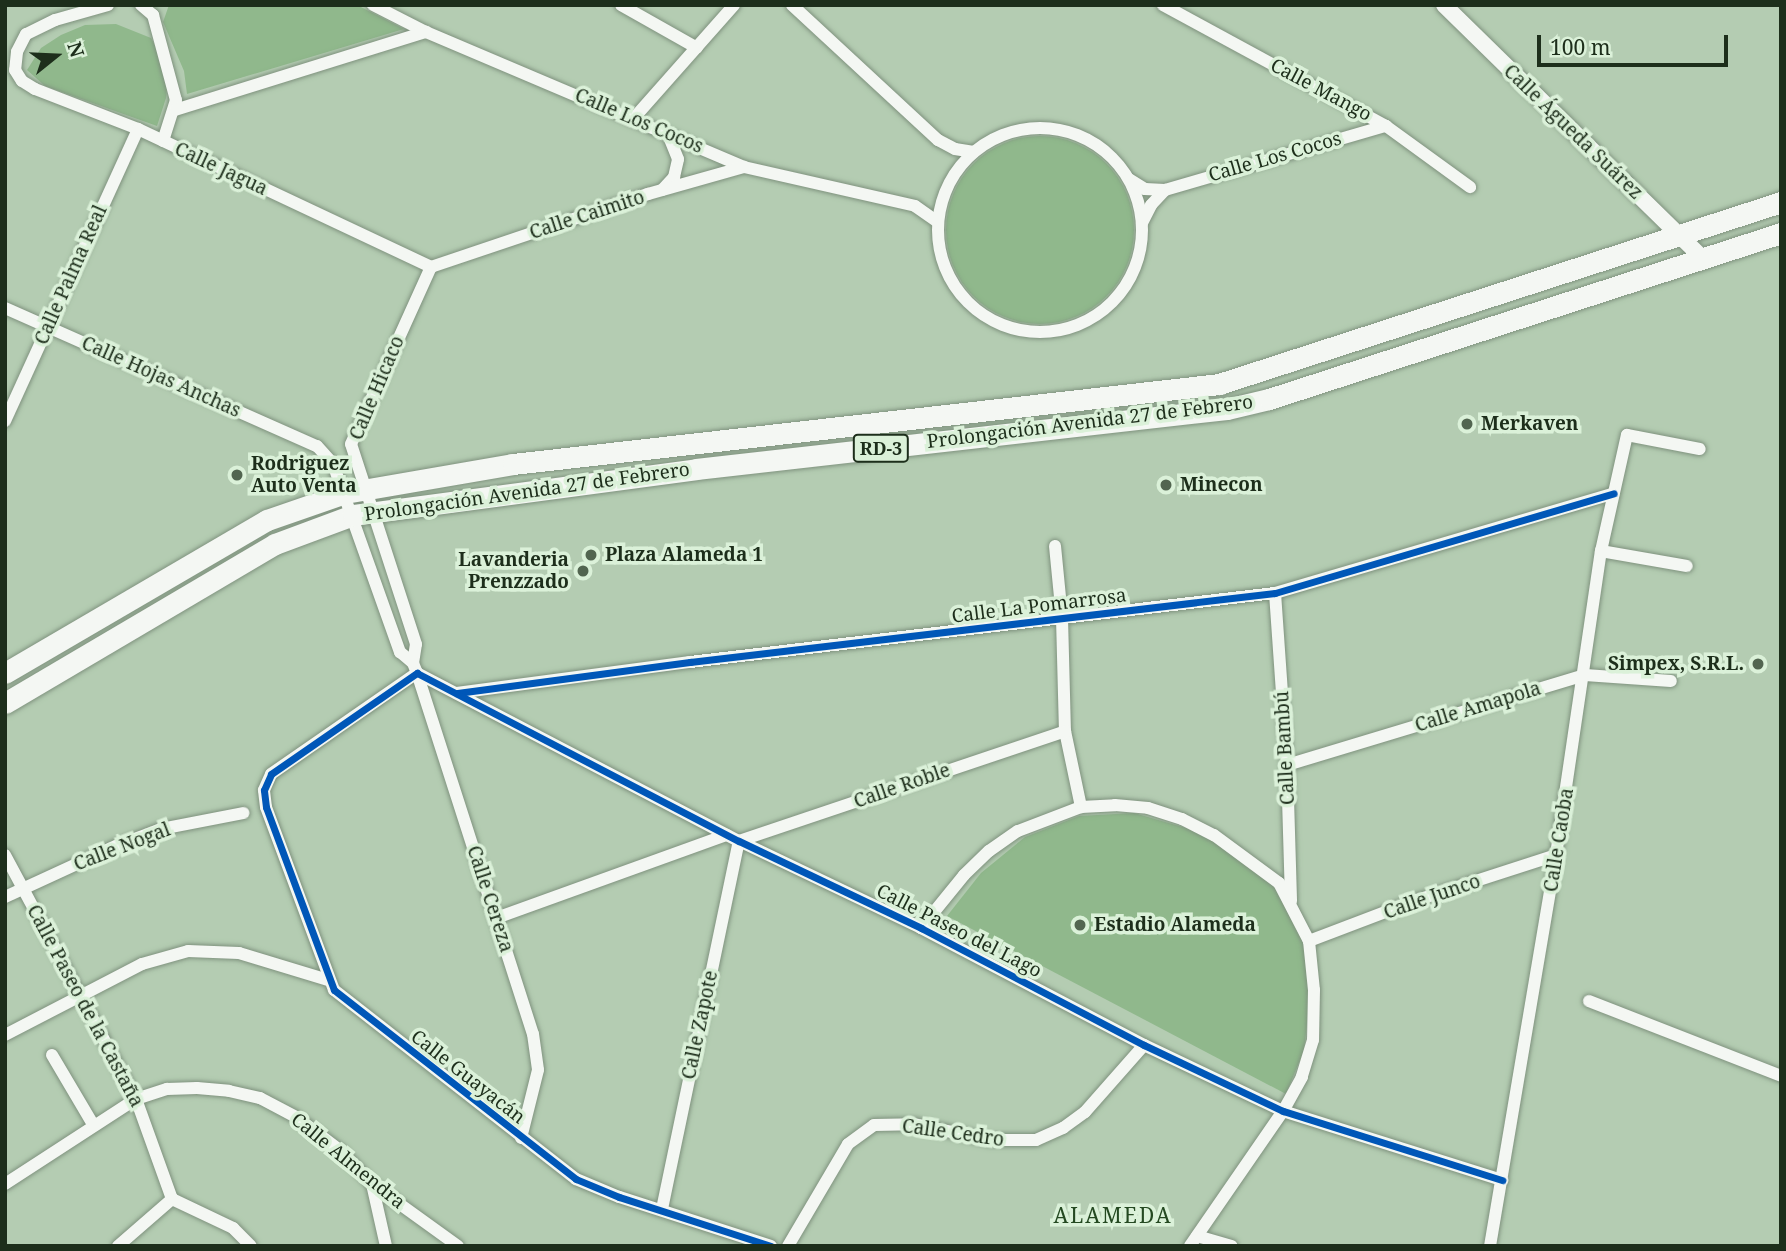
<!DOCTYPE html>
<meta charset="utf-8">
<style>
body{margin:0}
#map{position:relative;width:1786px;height:1251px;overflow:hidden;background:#b4ccb2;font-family:"Noto Serif",serif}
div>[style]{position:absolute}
.green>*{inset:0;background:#90b88c}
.round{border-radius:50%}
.roads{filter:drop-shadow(0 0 2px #7f927e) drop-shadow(0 0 2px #7f927e)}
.minor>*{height:12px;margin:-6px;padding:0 6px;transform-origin:6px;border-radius:6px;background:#f4f7f3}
.minor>.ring{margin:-6px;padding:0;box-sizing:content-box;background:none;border:12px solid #f4f7f3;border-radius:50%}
.tertiary>*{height:16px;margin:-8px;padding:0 8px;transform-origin:8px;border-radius:8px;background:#f4f7f3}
.primary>*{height:21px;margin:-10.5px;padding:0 10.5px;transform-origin:10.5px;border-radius:10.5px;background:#f4f7f3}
.cycleway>*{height:7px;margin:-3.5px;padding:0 3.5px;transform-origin:3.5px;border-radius:3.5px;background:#0057b8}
.dots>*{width:19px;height:19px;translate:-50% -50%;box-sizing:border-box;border:4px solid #dbf1d9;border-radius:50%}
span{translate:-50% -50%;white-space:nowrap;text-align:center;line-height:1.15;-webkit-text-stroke:7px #dbf1d9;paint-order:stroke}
.shield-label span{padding:2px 5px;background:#dbf1d9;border:2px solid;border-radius:5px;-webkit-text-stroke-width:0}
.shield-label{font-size:18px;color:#1d2e1b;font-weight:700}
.street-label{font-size:19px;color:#1d2e1b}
.poi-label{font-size:19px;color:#1d2e1b;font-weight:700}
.left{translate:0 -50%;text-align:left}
.right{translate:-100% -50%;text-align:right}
.neighbourhood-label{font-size:21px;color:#244921;letter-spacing:2px}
.frame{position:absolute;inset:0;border:7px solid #1d2e1b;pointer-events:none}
.north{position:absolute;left:21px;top:21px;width:70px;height:70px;-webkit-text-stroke:5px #dbf1d9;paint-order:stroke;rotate:72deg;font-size:19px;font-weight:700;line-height:28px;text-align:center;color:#1d2e1b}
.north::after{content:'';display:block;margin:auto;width:24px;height:32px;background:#1d2e1b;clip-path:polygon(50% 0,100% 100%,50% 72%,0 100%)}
.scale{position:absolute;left:1537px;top:35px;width:191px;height:32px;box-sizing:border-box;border:4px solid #1d2e1b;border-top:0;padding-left:9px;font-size:21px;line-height:24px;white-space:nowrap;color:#1d2e1b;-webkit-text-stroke:5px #dbf1d9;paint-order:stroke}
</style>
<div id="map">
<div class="green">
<div style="clip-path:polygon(169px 5px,357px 5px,404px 29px,187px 94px,184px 71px,163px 22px)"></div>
<div style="clip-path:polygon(116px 24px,151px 38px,158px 51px,168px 77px,166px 98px,157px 126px,45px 86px,27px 70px,41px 48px,61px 35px,85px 25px)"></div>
<div class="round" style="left:946px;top:136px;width:188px;height:188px"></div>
<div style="clip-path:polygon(1134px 813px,1200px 832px,1276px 888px,1304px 942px,1309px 1005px,1304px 1050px,1286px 1094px,947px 916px,981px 873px,1025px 837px,1079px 816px)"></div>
</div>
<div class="roads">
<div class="minor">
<div style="left:108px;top:5px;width:55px;rotate:164.2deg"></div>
<div style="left:55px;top:20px;width:32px;rotate:154deg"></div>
<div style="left:26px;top:34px;width:20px;rotate:117deg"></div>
<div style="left:17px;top:52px;width:18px;rotate:96deg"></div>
<div style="left:15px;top:70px;width:13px;rotate:58deg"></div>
<div style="left:22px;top:81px;width:15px;rotate:32deg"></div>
<div style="left:35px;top:89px;width:110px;rotate:21.2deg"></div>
<div style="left:138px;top:129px;width:324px;rotate:25.2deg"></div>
<div style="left:141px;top:5px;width:16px;rotate:40deg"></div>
<div style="left:153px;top:15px;width:88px;rotate:74.9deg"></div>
<div style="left:176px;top:100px;width:43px;rotate:107.6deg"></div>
<div style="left:373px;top:5px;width:59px;rotate:27deg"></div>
<div style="left:426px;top:32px;width:345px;rotate:23deg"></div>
<div style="left:744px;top:167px;width:175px;rotate:12.8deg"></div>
<div style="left:915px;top:206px;width:28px;rotate:35deg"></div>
<div style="left:621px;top:5px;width:87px;rotate:29.5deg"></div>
<div style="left:792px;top:5px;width:199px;rotate:42.8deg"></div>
<div style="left:938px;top:140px;width:19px;rotate:28deg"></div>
<div style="left:955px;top:149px;width:19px;rotate:9deg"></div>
<div style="left:1163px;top:5px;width:254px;rotate:28.5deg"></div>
<div style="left:1386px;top:126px;width:104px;rotate:36deg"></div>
<div style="left:175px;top:110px;width:263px;rotate:-17.3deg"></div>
<div style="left:634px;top:118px;width:151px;rotate:-48.5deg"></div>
<div class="ring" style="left:938px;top:128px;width:192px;height:192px"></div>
<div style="left:1129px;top:179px;width:19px;rotate:32deg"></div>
<div style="left:1145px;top:189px;width:20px;rotate:3deg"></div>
<div style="left:1165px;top:190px;width:230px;rotate:-16.2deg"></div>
<div style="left:662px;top:190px;width:18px;rotate:-47deg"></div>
<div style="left:674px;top:177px;width:18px;rotate:-77deg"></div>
<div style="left:678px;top:159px;width:27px;rotate:-112deg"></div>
<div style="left:1142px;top:223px;width:20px;rotate:-63deg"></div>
<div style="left:1151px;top:205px;width:21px;rotate:-47deg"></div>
<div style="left:431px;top:267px;width:229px;rotate:-18.6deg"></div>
<div style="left:648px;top:194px;width:100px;rotate:-15.7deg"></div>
<div style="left:5px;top:308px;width:341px;rotate:23.9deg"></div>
<div style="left:317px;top:446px;width:24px;rotate:48deg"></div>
<div style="left:333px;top:464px;width:200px;rotate:70.4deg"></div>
<div style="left:400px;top:652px;width:17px;rotate:40deg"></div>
<div style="left:413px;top:663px;width:11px;rotate:68deg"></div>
<div style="left:417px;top:673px;width:379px;rotate:72.2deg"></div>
<div style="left:533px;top:1034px;width:36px;rotate:82deg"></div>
<div style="left:538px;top:1070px;width:70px;rotate:104deg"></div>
<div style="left:5px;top:421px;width:321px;rotate:-65.5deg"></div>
<div style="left:1055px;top:546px;width:72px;rotate:84.4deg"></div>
<div style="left:1062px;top:618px;width:113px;rotate:88.5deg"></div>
<div style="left:1065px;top:731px;width:78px;rotate:78.1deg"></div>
<div style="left:1601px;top:551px;width:87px;rotate:9.9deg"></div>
<div style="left:1275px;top:593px;width:172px;rotate:86deg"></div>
<div style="left:1287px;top:765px;width:136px;rotate:88.3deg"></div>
<div style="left:413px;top:663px;width:19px;rotate:-81deg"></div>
<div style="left:416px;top:644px;width:210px;rotate:-108deg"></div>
<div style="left:351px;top:444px;width:194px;rotate:-65.7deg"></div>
<div style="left:457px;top:693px;width:235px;rotate:-7.6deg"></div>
<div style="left:690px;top:662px;width:589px;rotate:-6.73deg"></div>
<div style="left:1275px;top:593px;width:353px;rotate:-16.4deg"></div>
<div style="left:1287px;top:765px;width:311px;rotate:-16.8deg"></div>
<div style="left:1585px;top:675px;width:86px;rotate:4deg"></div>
<div style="left:5px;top:855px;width:277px;rotate:61.8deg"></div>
<div style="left:136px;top:1099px;width:106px;rotate:70.2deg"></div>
<div style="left:5px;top:897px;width:122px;rotate:-24.7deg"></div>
<div style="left:116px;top:846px;width:48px;rotate:-20.7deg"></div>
<div style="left:161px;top:829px;width:84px;rotate:-11deg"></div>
<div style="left:496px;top:918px;width:245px;rotate:-19.8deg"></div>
<div style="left:921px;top:928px;width:68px;rotate:-50.9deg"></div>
<div style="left:964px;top:875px;width:35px;rotate:-44deg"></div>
<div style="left:989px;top:851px;width:35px;rotate:-35deg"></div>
<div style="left:1018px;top:831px;width:67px;rotate:-20.9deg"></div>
<div style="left:1081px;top:807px;width:34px;rotate:-3deg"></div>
<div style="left:1115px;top:805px;width:33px;rotate:5deg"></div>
<div style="left:1148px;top:808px;width:36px;rotate:18deg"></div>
<div style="left:1182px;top:819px;width:36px;rotate:27deg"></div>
<div style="left:1214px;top:835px;width:81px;rotate:36.4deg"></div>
<div style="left:1279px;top:883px;width:65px;rotate:62.7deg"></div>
<div style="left:1309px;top:941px;width:49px;rotate:84.2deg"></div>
<div style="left:1314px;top:990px;width:50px;rotate:91.1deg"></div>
<div style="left:1313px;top:1040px;width:39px;rotate:107deg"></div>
<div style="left:1302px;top:1077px;width:39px;rotate:119deg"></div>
<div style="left:1283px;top:1111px;width:164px;rotate:124.6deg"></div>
<div style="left:1309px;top:941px;width:116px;rotate:-20.8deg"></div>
<div style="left:1417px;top:900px;width:146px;rotate:-17.9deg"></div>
<div style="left:1589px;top:1001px;width:206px;rotate:21.3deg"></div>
<div style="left:5px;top:1035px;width:154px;rotate:-27.4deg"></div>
<div style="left:142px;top:964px;width:48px;rotate:-15.8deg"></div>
<div style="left:188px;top:951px;width:51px;rotate:2.2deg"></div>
<div style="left:239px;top:953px;width:93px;rotate:16.9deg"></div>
<div style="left:52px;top:1055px;width:82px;rotate:59.4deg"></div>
<div style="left:5px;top:1184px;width:156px;rotate:-33deg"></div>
<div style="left:136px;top:1099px;width:33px;rotate:-18deg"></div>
<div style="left:167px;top:1089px;width:30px;rotate:-2deg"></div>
<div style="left:197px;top:1088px;width:32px;rotate:5deg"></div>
<div style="left:229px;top:1091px;width:32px;rotate:13deg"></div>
<div style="left:260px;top:1098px;width:41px;rotate:27.8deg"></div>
<div style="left:296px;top:1117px;width:56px;rotate:37.1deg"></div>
<div style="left:341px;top:1151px;width:45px;rotate:46.8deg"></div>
<div style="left:372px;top:1184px;width:106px;rotate:35.8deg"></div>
<div style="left:372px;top:1184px;width:64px;rotate:77.3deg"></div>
<div style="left:172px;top:1199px;width:68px;rotate:25.4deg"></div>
<div style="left:233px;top:1228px;width:25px;rotate:45deg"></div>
<div style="left:662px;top:1209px;width:376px;rotate:-78.2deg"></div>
<div style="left:739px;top:841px;width:344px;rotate:-18.6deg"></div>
<div style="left:1197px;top:1236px;width:36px;rotate:16deg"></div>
<div style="left:118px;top:1246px;width:72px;rotate:-41deg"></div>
<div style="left:771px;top:1246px;width:160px;rotate:-162.1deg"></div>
<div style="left:619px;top:1197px;width:47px;rotate:-157.3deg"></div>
<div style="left:576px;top:1179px;width:307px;rotate:-142deg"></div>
<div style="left:334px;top:990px;width:195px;rotate:-110.4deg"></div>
<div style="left:266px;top:807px;width:17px;rotate:-97deg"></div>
<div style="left:264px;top:790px;width:17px;rotate:-66deg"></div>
<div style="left:271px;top:774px;width:178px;rotate:-34.7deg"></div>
<div style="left:417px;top:673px;width:363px;rotate:27.6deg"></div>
<div style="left:739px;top:841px;width:202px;rotate:25.5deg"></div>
<div style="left:921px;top:928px;width:252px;rotate:27.7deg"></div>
<div style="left:1144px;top:1045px;width:154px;rotate:25.4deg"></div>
<div style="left:1283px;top:1111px;width:230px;rotate:17.5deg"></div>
<div style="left:788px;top:1246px;width:118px;rotate:-59.5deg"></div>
<div style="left:848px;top:1144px;width:32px;rotate:-36deg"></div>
<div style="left:874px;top:1125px;width:39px;rotate:-1deg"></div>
<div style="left:913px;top:1124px;width:80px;rotate:11.6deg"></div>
<div style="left:991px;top:1140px;width:45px"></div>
<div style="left:1036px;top:1140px;width:30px;rotate:-24deg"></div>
<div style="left:1063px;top:1128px;width:27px;rotate:-36deg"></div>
<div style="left:1085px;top:1112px;width:89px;rotate:-48.6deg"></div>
<div style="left:1490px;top:1246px;width:397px;rotate:-80.4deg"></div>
<div style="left:1556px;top:855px;width:307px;rotate:-81.6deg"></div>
<div style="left:1601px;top:551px;width:119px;rotate:-77.4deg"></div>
<div style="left:1627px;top:435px;width:74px;rotate:10.9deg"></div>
</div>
<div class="tertiary">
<div style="left:1444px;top:5px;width:361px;rotate:44.4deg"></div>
</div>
<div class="primary">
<div style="left:5px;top:673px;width:303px;rotate:-30.3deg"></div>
<div style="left:267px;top:520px;width:83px;rotate:-19.1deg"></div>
<div style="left:345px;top:493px;width:170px;rotate:-9.8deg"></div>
<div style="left:513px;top:464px;width:711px;rotate:-6.46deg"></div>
<div style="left:1219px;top:384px;width:591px;rotate:-17.94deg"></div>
<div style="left:5px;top:703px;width:313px;rotate:-30.5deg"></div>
<div style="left:275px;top:544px;width:83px;rotate:-20.4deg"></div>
<div style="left:353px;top:515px;width:346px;rotate:-7.6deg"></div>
<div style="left:696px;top:469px;width:534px;rotate:-6.45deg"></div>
<div style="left:1227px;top:409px;width:43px;rotate:-13.4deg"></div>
<div style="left:1269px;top:399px;width:538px;rotate:-17.96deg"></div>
</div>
</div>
<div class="cycleway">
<div style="left:457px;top:693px;width:235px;rotate:-7.6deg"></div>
<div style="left:690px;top:662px;width:589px;rotate:-6.73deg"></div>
<div style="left:1275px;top:593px;width:353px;rotate:-16.4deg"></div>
<div style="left:771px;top:1246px;width:160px;rotate:-162.1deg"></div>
<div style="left:619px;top:1197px;width:47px;rotate:-157.3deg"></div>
<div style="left:576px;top:1179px;width:307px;rotate:-142deg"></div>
<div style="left:334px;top:990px;width:195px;rotate:-110.4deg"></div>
<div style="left:266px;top:807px;width:17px;rotate:-97deg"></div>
<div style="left:264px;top:790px;width:17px;rotate:-66deg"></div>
<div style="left:271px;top:774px;width:178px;rotate:-34.7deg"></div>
<div style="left:417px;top:673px;width:363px;rotate:27.6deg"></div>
<div style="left:739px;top:841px;width:202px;rotate:25.5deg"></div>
<div style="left:921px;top:928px;width:252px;rotate:27.7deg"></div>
<div style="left:1144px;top:1045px;width:154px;rotate:25.4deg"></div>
<div style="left:1283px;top:1111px;width:230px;rotate:17.5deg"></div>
</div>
<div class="dots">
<div style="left:1467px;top:424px;background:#526550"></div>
<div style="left:237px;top:475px;background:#526550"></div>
<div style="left:1166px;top:485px;background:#526550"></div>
<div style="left:591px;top:555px;background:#526550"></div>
<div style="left:583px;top:571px;background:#526550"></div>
<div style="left:1758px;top:664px;background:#526550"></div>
<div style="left:1080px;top:925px;background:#526550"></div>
</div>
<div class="shield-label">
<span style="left:881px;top:448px">RD-3</span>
</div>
<div class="street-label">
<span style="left:1321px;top:90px;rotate:28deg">Calle Mango</span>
<span style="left:639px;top:121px;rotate:23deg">Calle Los Cocos</span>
<span style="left:1573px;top:132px;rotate:44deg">Calle Águeda Suárez</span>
<span style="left:1275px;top:157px;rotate:-16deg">Calle Los Cocos</span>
<span style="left:221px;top:169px;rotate:25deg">Calle Jagua</span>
<span style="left:587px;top:215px;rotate:-18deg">Calle Caimito</span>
<span style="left:71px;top:275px;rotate:-66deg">Calle Palma Real</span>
<span style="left:161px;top:377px;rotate:24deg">Calle Hojas Anchas</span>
<span style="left:377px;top:388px;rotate:-67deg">Calle Hicaco</span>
<span style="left:1090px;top:422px;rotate:-7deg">Prolongación Avenida 27 de Febrero</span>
<span style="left:527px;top:492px;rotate:-8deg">Prolongación Avenida 27 de Febrero</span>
<span style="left:1039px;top:606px;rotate:-7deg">Calle La Pomarrosa</span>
<span style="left:1478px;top:707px;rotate:-17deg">Calle Amapola</span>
<span style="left:1285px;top:748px;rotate:-93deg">Calle Bambú</span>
<span style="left:902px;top:786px;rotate:-19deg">Calle Roble</span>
<span style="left:1559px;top:840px;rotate:-81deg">Calle Caoba</span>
<span style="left:122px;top:847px;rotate:-21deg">Calle Nogal</span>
<span style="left:1432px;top:897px;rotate:-19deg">Calle Junco</span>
<span style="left:490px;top:899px;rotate:72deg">Calle Cereza</span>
<span style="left:959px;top:931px;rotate:27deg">Calle Paseo del Lago</span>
<span style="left:85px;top:1006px;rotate:62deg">Calle Paseo de la Castaña</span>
<span style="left:700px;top:1025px;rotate:-78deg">Calle Zapote</span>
<span style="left:468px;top:1077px;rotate:38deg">Calle Guayacán</span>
<span style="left:953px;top:1133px;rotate:8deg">Calle Cedro</span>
<span style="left:348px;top:1161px;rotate:39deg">Calle Almendra</span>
</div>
<div class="poi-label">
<span class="left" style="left:1481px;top:424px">Merkaven</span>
<span class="left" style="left:251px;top:475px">Rodriguez<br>Auto Venta</span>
<span class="left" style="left:1180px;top:485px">Minecon</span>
<span class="left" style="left:605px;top:555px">Plaza Alameda 1</span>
<span class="right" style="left:569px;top:571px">Lavanderia<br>Prenzzado</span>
<span class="right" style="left:1744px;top:664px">Simpex, S.R.L.</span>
<span class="left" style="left:1094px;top:925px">Estadio Alameda</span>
</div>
<div class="neighbourhood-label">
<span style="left:1113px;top:1215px">ALAMEDA</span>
</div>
<div class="frame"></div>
<div class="north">N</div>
<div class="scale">100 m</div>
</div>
